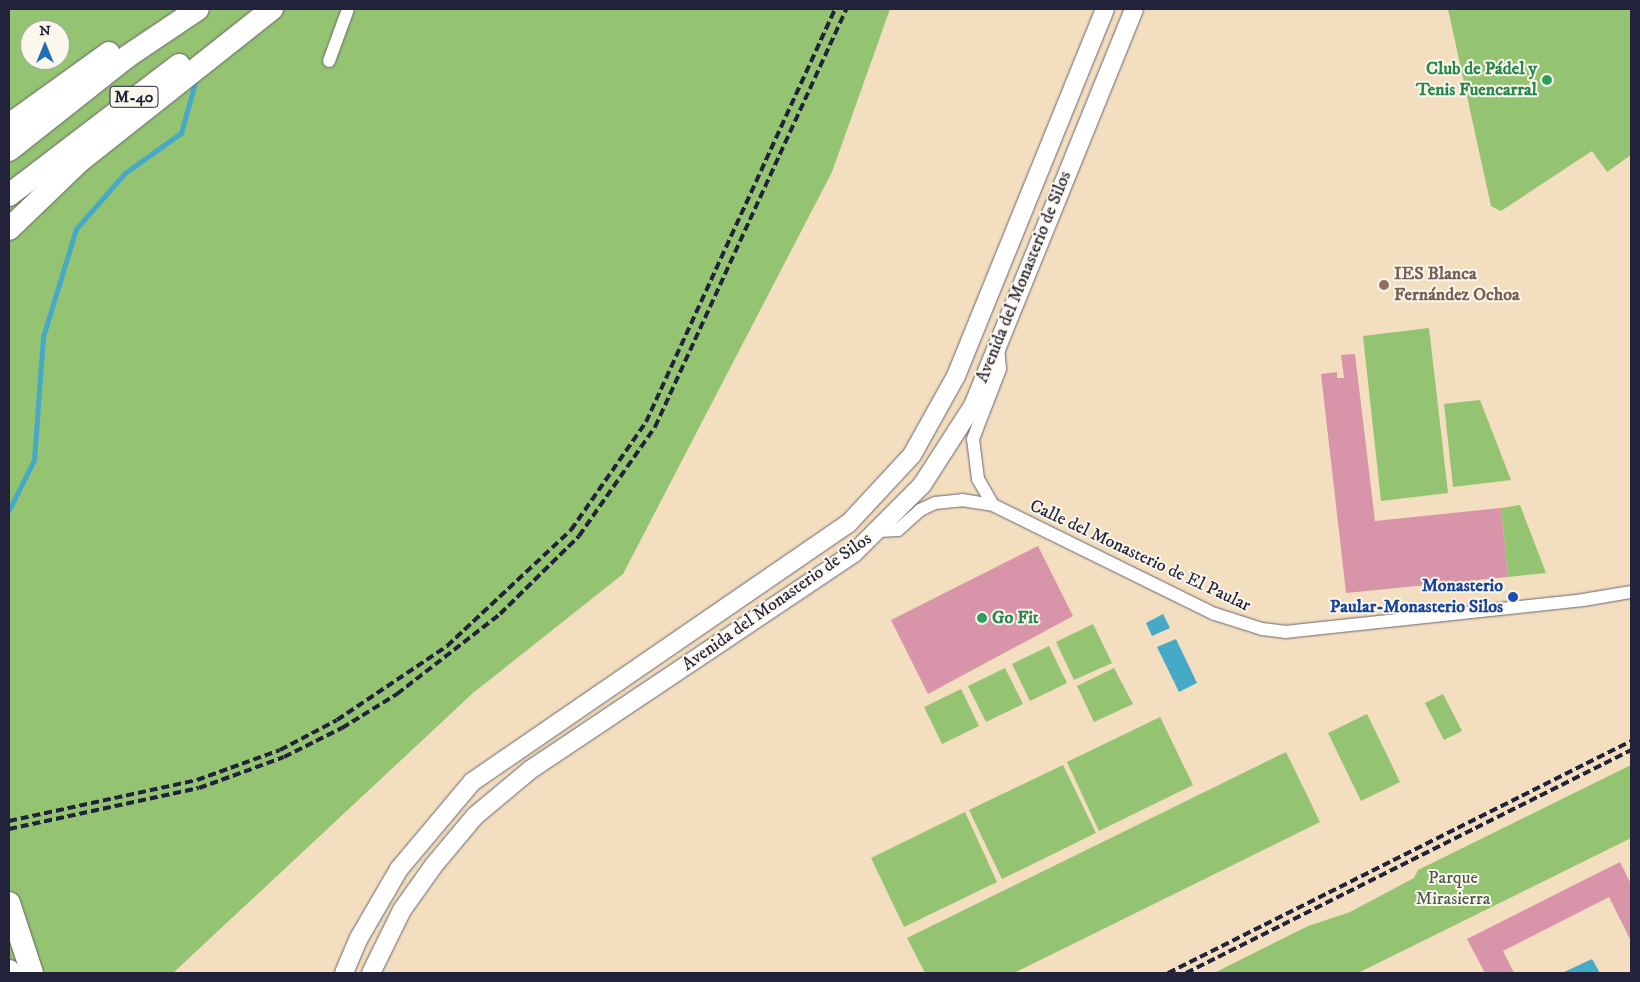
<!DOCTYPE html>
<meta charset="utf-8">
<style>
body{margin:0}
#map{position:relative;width:1640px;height:982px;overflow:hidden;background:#f3dec0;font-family:"IM FELL DW Pica",serif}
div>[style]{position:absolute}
.green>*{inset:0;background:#94c372}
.water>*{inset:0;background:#46aac6}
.stream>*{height:4.5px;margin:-2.25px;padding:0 2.25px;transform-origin:2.25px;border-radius:2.25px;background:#46aac6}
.building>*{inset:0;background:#d894a8}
.roads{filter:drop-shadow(0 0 1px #6b646a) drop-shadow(0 0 1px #6b646a)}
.street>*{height:12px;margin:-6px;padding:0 6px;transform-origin:6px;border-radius:6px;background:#fff}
.secondary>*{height:18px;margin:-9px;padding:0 9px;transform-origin:9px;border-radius:9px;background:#fff}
.highway>*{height:22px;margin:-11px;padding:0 11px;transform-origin:11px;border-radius:11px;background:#fff}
.rail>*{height:4px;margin-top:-2px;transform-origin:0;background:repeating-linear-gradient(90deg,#22223b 0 8px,transparent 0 12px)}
.dots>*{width:14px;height:14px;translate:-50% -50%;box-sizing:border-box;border:2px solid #fbf7ec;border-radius:50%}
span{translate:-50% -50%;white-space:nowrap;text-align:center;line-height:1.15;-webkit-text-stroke:4px #fbf7ec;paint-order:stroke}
.shield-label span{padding:1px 4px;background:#fbf7ec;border:1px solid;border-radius:4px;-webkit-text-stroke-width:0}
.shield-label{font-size:16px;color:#22223b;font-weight:700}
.leisure-label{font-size:18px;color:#27864d;font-weight:700}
.right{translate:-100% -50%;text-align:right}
.left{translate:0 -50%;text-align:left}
.education-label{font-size:18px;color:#785e54;font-weight:700}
.street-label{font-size:18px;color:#22223b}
.transit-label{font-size:18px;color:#164399;font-weight:700}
.park-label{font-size:18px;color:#4a5a4e}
.frame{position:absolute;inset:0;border:10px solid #22223b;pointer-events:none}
.north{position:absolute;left:20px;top:20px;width:50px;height:50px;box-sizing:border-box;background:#fbf7ec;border:1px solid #a4a2a5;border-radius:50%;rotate:0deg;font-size:14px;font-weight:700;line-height:20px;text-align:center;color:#22223b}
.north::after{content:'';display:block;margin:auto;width:18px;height:22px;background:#1f6fb2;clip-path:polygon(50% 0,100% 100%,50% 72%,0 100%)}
</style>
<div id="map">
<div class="green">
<div style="clip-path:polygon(evenodd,9px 9px,890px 9px,832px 172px,623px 574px,473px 693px,173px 973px,9px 973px,9px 9px,30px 30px,60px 30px,60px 60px,30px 60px,30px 30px)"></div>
<div style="clip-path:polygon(1448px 9px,1631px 9px,1631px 155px,1607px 172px,1592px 151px,1501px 211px,1491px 206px)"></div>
<div style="clip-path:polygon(1429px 328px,1448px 493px,1381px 501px,1363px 336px)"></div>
<div style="clip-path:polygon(1480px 400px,1511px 480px,1453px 487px,1444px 404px)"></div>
<div style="clip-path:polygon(1520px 505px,1546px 573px,1508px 577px,1501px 508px)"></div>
<div style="clip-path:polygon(1093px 624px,1112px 663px,1074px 680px,1056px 642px)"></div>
<div style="clip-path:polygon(1049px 646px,1067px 683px,1030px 701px,1012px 664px)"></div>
<div style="clip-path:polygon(1005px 668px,1023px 704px,986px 722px,968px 686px)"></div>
<div style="clip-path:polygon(1114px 668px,1133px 704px,1094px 722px,1077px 686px)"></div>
<div style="clip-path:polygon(961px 689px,979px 726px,942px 744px,924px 707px)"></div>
<div style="clip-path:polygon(1443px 694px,1462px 731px,1444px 740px,1425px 703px)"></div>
<div style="clip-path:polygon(1367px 714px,1400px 782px,1361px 801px,1328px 733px)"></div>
<div style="clip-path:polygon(1160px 717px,1193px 785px,1099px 831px,1067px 762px)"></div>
<div style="clip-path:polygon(1286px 752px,1320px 822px,1014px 973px,925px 973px,907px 938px)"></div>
<div style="clip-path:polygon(1063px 765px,1096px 833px,1002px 879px,969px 810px)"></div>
<div style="clip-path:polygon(1631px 765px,1631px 838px,1358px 973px,1214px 973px,1308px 926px,1350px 912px,1414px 878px,1418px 870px)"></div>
<div style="clip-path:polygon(965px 812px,997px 882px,904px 927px,871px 858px)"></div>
</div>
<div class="water">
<div style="clip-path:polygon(1163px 614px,1170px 628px,1152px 636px,1146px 623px)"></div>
<div style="clip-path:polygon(1176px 639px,1197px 683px,1179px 692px,1157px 647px)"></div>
<div style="clip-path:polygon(1592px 959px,1600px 973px,1562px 973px)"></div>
</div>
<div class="stream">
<div style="left:9px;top:510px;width:56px;rotate:-63.4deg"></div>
<div style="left:34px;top:460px;width:123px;rotate:-85.8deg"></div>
<div style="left:43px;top:337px;width:113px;rotate:-73deg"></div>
<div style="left:76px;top:229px;width:74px;rotate:-48.8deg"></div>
<div style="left:125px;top:173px;width:69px;rotate:-35.5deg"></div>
<div style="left:181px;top:133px;width:52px;rotate:-74.4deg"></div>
</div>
<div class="building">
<div style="clip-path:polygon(1355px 354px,1375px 521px,1501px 508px,1508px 577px,1346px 593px,1321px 374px,1337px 372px,1337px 378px,1344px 378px,1341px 355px)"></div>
<div style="clip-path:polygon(1038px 546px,1073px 616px,928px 694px,891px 620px)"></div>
<div style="clip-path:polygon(1620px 862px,1631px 884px,1631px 941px,1609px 897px,1503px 951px,1514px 973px,1485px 973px,1467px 939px)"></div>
</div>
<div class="roads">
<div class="street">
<div style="left:329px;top:61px;width:55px;rotate:-69.9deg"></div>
<div style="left:993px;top:505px;width:30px;rotate:-120deg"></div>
<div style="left:978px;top:479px;width:40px;rotate:-97.1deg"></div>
<div style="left:973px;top:439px;width:75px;rotate:-68.9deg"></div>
<div style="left:1000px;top:369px;width:21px;rotate:-95deg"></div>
<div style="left:879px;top:531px;width:19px;rotate:-3deg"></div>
<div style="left:898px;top:530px;width:30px;rotate:-42deg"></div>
<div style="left:920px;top:510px;width:17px;rotate:-25deg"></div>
<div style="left:935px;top:503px;width:27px;rotate:-6deg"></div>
<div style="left:962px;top:500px;width:31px;rotate:9deg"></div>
<div style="left:993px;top:505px;width:247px;rotate:26.2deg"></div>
<div style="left:1215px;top:614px;width:49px;rotate:17.7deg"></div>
<div style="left:1262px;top:629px;width:23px;rotate:7deg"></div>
<div style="left:1285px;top:632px;width:300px;rotate:-6.1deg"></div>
<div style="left:1583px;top:600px;width:49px;rotate:-9.5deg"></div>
</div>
<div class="secondary">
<div style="left:344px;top:973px;width:38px;rotate:-67deg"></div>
<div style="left:359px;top:938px;width:80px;rotate:-59.9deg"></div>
<div style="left:399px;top:869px;width:114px;rotate:-50deg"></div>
<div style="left:472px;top:782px;width:456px;rotate:-34.5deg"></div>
<div style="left:848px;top:524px;width:94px;rotate:-47.2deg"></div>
<div style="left:912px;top:455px;width:90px;rotate:-60.9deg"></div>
<div style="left:956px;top:376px;width:396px;rotate:-67.9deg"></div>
<div style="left:371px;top:973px;width:70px;rotate:-63.8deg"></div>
<div style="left:402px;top:910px;width:55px;rotate:-54.6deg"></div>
<div style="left:434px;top:865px;width:64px;rotate:-50.1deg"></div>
<div style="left:475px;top:816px;width:72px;rotate:-39.9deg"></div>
<div style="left:530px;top:770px;width:390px;rotate:-33.8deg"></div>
<div style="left:854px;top:553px;width:96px;rotate:-45deg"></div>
<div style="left:922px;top:485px;width:94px;rotate:-57.2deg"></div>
<div style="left:973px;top:406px;width:428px;rotate:-67.9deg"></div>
</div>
<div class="highway">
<div style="left:9px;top:125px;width:123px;rotate:-35.8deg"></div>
<div style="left:9px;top:150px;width:152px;rotate:-38.3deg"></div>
<div style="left:128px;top:56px;width:84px;rotate:-33.9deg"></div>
<div style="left:9px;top:195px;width:214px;rotate:-37.4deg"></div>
<div style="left:9px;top:229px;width:98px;rotate:-43.8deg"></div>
<div style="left:80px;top:161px;width:245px;rotate:-38.4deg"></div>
<div style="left:9px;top:903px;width:74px;rotate:71.8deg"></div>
<div style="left:9px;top:971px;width:2px;rotate:90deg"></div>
</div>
</div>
<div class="rail">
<div style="left:9px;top:821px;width:192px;rotate:-12.3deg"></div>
<div style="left:197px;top:780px;width:88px;rotate:-19.9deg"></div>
<div style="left:280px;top:750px;width:64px;rotate:-27.8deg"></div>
<div style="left:337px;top:720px;width:133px;rotate:-33.9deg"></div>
<div style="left:447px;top:646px;width:170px;rotate:-43.1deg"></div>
<div style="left:571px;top:530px;width:131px;rotate:-55.2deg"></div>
<div style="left:646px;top:422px;width:454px;rotate:-65.4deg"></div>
<div style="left:9px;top:829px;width:194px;rotate:-12.2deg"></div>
<div style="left:199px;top:788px;width:90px;rotate:-20deg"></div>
<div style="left:284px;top:757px;width:65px;rotate:-26.6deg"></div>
<div style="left:342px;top:728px;width:65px;rotate:-31.7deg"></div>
<div style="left:397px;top:694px;width:130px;rotate:-37.8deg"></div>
<div style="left:500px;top:614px;width:111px;rotate:-44.6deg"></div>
<div style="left:579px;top:536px;width:133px;rotate:-55.1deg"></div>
<div style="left:655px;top:427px;width:460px;rotate:-65.4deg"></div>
<div style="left:1168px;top:973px;width:518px;rotate:-26.61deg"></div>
<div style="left:1186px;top:973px;width:498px;rotate:-26.6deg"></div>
</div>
<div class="dots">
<div style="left:1547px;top:80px;background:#2e9e5b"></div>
<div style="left:1384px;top:285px;background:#8d6e63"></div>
<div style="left:1513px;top:597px;background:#1a4fb4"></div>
<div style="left:982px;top:618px;background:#2e9e5b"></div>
</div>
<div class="shield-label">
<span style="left:134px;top:97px">M-40</span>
</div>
<div class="leisure-label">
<span class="right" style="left:1537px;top:80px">Club de Pádel y<br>Tenis Fuencarral</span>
<span class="left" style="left:992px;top:618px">Go Fit</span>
</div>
<div class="education-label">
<span class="left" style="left:1394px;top:285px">IES Blanca<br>Fernández Ochoa</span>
</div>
<div class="street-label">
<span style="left:1024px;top:277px;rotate:-68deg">Avenida del Monasterio de Silos</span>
<span style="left:1140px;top:556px;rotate:25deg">Calle del Monasterio de El Paular</span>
<span style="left:777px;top:602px;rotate:-35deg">Avenida del Monasterio de Silos</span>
</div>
<div class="transit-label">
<span class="right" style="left:1503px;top:597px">Monasterio<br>Paular-Monasterio Silos</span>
</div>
<div class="park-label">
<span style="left:1453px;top:889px">Parque<br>Mirasierra</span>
</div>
<div class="frame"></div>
<div class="north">N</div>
</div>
